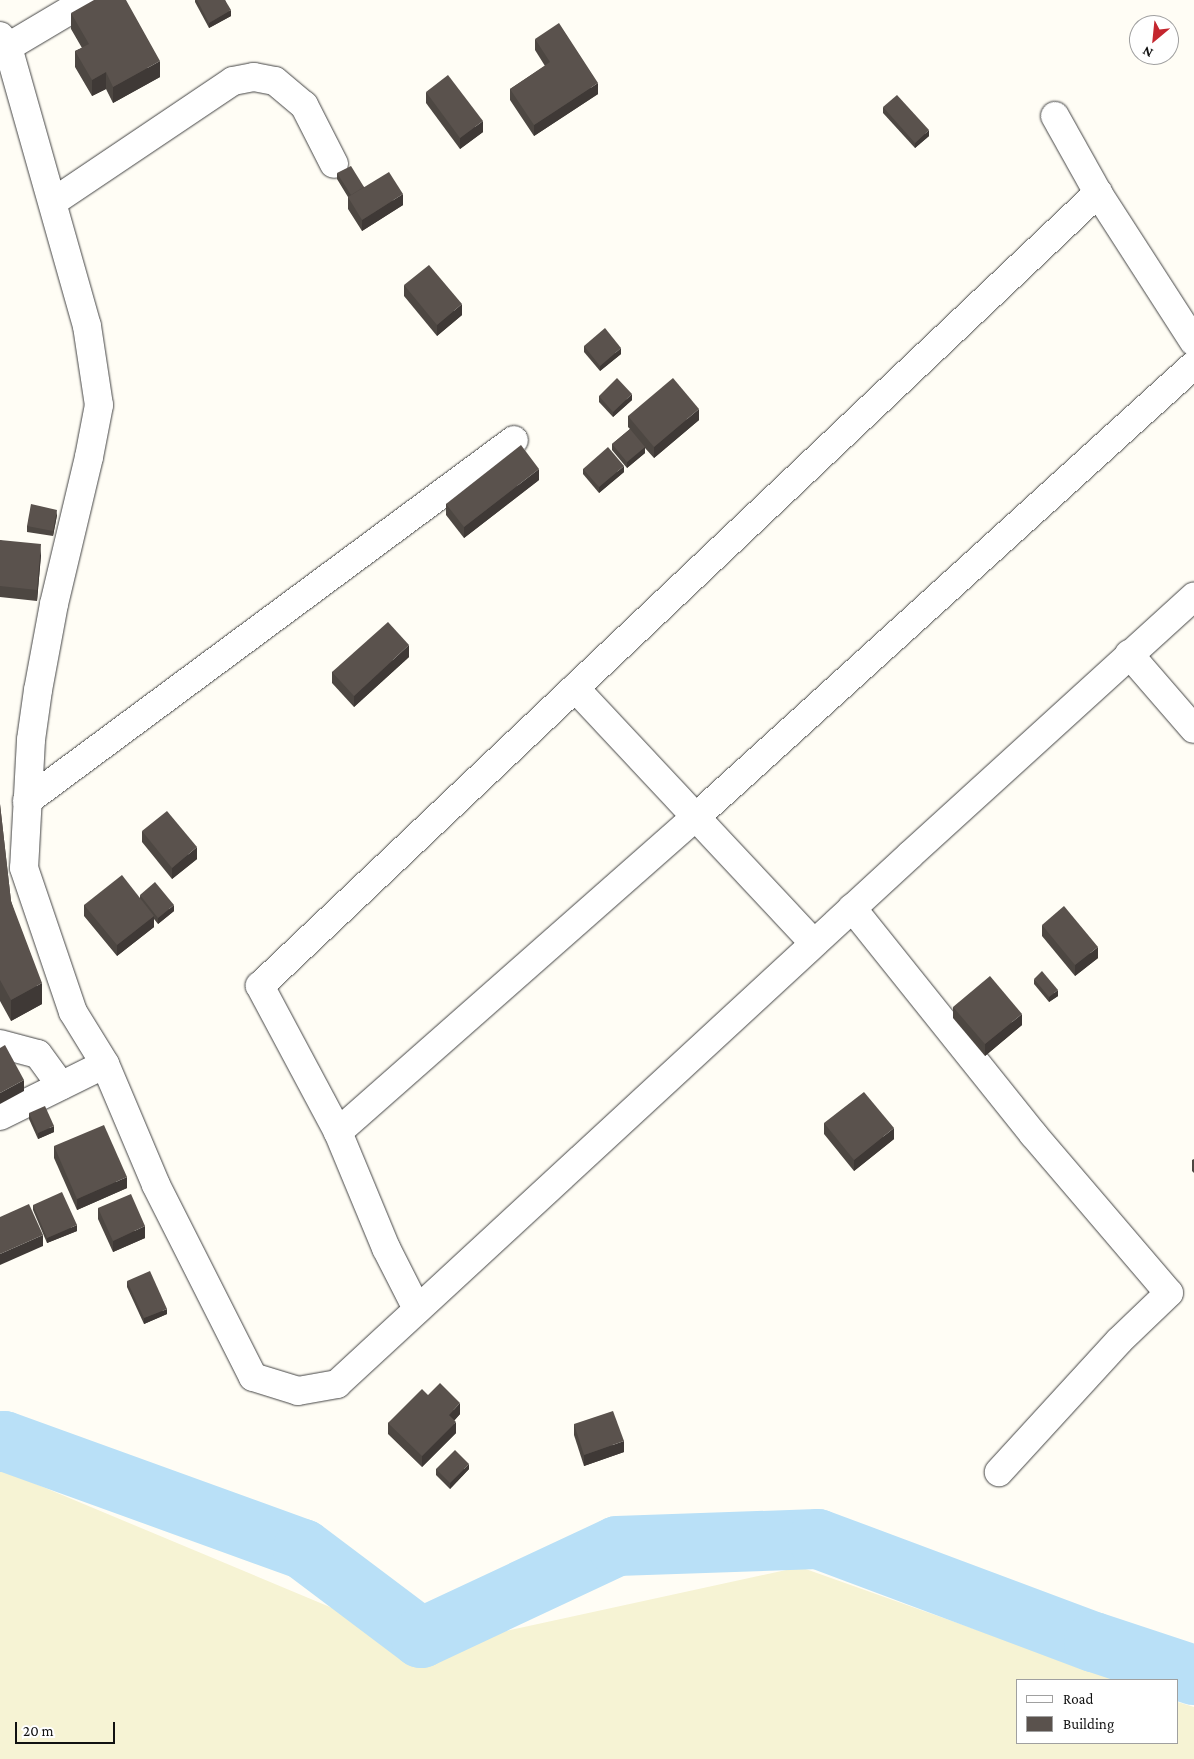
<!DOCTYPE html>
<style>
body{margin:0}
#map{position:relative;width:1194px;height:1759px;overflow:hidden;background:#fffdf5;font-family:"Crimson Pro",serif}
div>[style]{position:absolute}
.farmland>*{inset:0;background:#f6f3d4}
.river>*{height:60px;margin:-30px;padding:0 30px;transform-origin:30px;border-radius:30px;background:#b9e0f7}
.roads{filter:drop-shadow(0 0 1px #444) drop-shadow(0 0 1px #444)}
.minor>*{height:28px;margin:-14px;padding:0 14px;transform-origin:14px;border-radius:14px;background:#fff}
.wall>*{inset:0;background:#4d4742}
.shaded-wall>*{inset:0;background:#3f3936}
.building>*{inset:0;background:#5a524d}
span{translate:-50% -50%;white-space:nowrap;text-align:center;line-height:1.15;-webkit-text-stroke:5px #fff;paint-order:stroke}
.legend{position:absolute;left:1016px;top:1679px;width:162px;height:65px;box-sizing:border-box;background:#fff;border:1px solid #a0a0a0;margin:0;padding:6px 9px;list-style:none;font-size:15px;color:#111}
.legend li{display:flex;align-items:center;gap:10px;height:25px}
.legend b{width:25px;border:1px solid #a0a0a0}
.north{position:absolute;left:1129px;top:15px;width:50px;height:50px;box-sizing:border-box;background:#fff;border:1px solid #a0a0a0;border-radius:50%;rotate:208deg;font-size:14px;font-weight:700;line-height:20px;text-align:center;color:#111}
.north::after{content:'';display:block;margin:auto;width:18px;height:22px;background:#c4262e;clip-path:polygon(50% 0,100% 100%,50% 72%,0 100%)}
.scale{position:absolute;left:15px;top:1722px;width:100px;height:22px;box-sizing:border-box;border:2px solid #111;border-top:0;padding-left:6px;font-size:15px;line-height:18px;white-space:nowrap;color:#111;-webkit-text-stroke:4px #fff;paint-order:stroke}
</style>
<div id="map">
<div class="farmland">
<div style="clip-path:polygon(0 1469px,428px 1648px,800px 1567px,1118px 1680px,1018px 1680px,1018px 1743px,1178px 1743px,1178px 1702px,1194px 1707px,1194px 1759px,0 1759px)"></div>
</div>
<div class="river">
<div style="left:0;top:1442px;width:4px;rotate:-14deg"></div>
<div style="left:4px;top:1441px;width:318px;rotate:19.9deg"></div>
<div style="left:303px;top:1549px;width:148px;rotate:37deg"></div>
<div style="left:421px;top:1638px;width:217px;rotate:-25.1deg"></div>
<div style="left:617px;top:1546px;width:201px;rotate:-2deg"></div>
<div style="left:818px;top:1539px;width:295px;rotate:20.5deg"></div>
<div style="left:1094px;top:1642px;width:105px;rotate:18.3deg"></div>
</div>
<div class="roads">
<div class="minor">
<div style="left:0;top:36px;width:14px;rotate:54deg"></div>
<div style="left:8px;top:47px;width:290px;rotate:74.2deg"></div>
<div style="left:87px;top:326px;width:80px;rotate:81.4deg"></div>
<div style="left:99px;top:405px;width:53px;rotate:100.9deg"></div>
<div style="left:89px;top:457px;width:151px;rotate:103.4deg"></div>
<div style="left:54px;top:604px;width:87px;rotate:100.5deg"></div>
<div style="left:38px;top:690px;width:50px;rotate:98deg"></div>
<div style="left:31px;top:740px;width:128px;rotate:93.1deg"></div>
<div style="left:24px;top:868px;width:152px;rotate:71.2deg"></div>
<div style="left:73px;top:1012px;width:61px;rotate:58.4deg"></div>
<div style="left:105px;top:1064px;width:131px;rotate:67.1deg"></div>
<div style="left:156px;top:1185px;width:215px;rotate:63.2deg"></div>
<div style="left:253px;top:1377px;width:47px;rotate:17.3deg"></div>
<div style="left:298px;top:1391px;width:40px;rotate:-10deg"></div>
<div style="left:337px;top:1384px;width:780px;rotate:-42.71deg"></div>
<div style="left:910px;top:855px;width:384px;rotate:-42.3deg"></div>
<div style="left:8px;top:47px;width:92px;rotate:-30.7deg"></div>
<div style="left:1055px;top:116px;width:88px;rotate:60.8deg"></div>
<div style="left:53px;top:202px;width:217px;rotate:-33.9deg"></div>
<div style="left:233px;top:81px;width:21px;rotate:-11deg"></div>
<div style="left:254px;top:77px;width:21px;rotate:11deg"></div>
<div style="left:275px;top:81px;width:38px;rotate:40deg"></div>
<div style="left:304px;top:105px;width:66px;rotate:63deg"></div>
<div style="left:1129px;top:654px;width:99px;rotate:49.1deg"></div>
<div style="left:575px;top:688px;width:349px;rotate:46.9deg"></div>
<div style="left:27px;top:801px;width:606px;rotate:-36.55deg"></div>
<div style="left:852px;top:908px;width:290px;rotate:51.3deg"></div>
<div style="left:1033px;top:1134px;width:209px;rotate:49.5deg"></div>
<div style="left:1169px;top:1293px;width:69px;rotate:136.2deg"></div>
<div style="left:1119px;top:1341px;width:178px;rotate:132.5deg"></div>
<div style="left:0;top:1044px;width:39px;rotate:15deg"></div>
<div style="left:38px;top:1054px;width:39px;rotate:54deg"></div>
<div style="left:0;top:1116px;width:117px;rotate:-26.3deg"></div>
<div style="left:338px;top:1132px;width:478px;rotate:-41.4deg"></div>
<div style="left:697px;top:816px;width:671px;rotate:-42.22deg"></div>
<div style="left:417px;top:1309px;width:68px;rotate:-116.9deg"></div>
<div style="left:386px;top:1248px;width:126px;rotate:-112.5deg"></div>
<div style="left:338px;top:1132px;width:166px;rotate:-118.1deg"></div>
<div style="left:260px;top:986px;width:1154px;rotate:-43.42deg"></div>
<div style="left:1098px;top:193px;width:177px;rotate:57.2deg"></div>
</div>
</div>
<div class="wall">
<div style="clip-path:polygon(195px 0,225px 0,231px 16px,209px 28px,195px 2px)"></div>
<div style="clip-path:polygon(71px 13px,160px 77px,113px 103px,106px 89px,92px 96px,75px 67px,75px 51px,82px 48px,71px 29px)"></div>
<div style="clip-path:polygon(535px 39px,598px 94px,534px 136px,510px 100px,510px 89px,545px 66px,535px 50px)"></div>
<div style="clip-path:polygon(426px 92px,483px 132px,460px 149px,426px 103px)"></div>
<div style="clip-path:polygon(883px 107px,929px 136px,915px 148px,883px 113px)"></div>
<div style="clip-path:polygon(337px 173px,364px 187px,403px 205px,362px 231px,348px 209px,348px 197px,337px 179px)"></div>
<div style="clip-path:polygon(404px 285px,462px 315px,437px 336px,404px 296px)"></div>
<div style="clip-path:polygon(584px 346px,621px 354px,600px 371px,584px 352px)"></div>
<div style="clip-path:polygon(599px 396px,632px 400px,613px 417px,599px 402px)"></div>
<div style="clip-path:polygon(628px 416px,699px 420px,654px 458px,645px 448px,645px 453px,627px 468px,612px 450px,612px 444px,630px 429px,628px 427px)"></div>
<div style="clip-path:polygon(583px 469px,624px 472px,599px 493px,583px 474px)"></div>
<div style="clip-path:polygon(539px 480px,464px 538px,446px 515px,446px 504px)"></div>
<div style="clip-path:polygon(57px 515px,53px 536px,27px 532px,27px 526px)"></div>
<div style="clip-path:polygon(0 540px,41px 555px,37px 601px,0 597px)"></div>
<div style="clip-path:polygon(409px 657px,354px 707px,332px 683px,332px 672px)"></div>
<div style="clip-path:polygon(0 804px,11px 901px,42px 1004px,11px 1021px,0 1001px)"></div>
<div style="clip-path:polygon(142px 831px,197px 859px,172px 879px,142px 842px)"></div>
<div style="clip-path:polygon(140px 895px,174px 911px,158px 924px,154px 919px,154px 927px,117px 956px,84px 916px,84px 905px,140px 898px)"></div>
<div style="clip-path:polygon(1042px 925px,1098px 958px,1075px 976px,1042px 936px)"></div>
<div style="clip-path:polygon(1034px 979px,1058px 996px,1049px 1002px,1034px 984px)"></div>
<div style="clip-path:polygon(953px 1007px,1022px 1025px,985px 1056px,953px 1018px)"></div>
<div style="clip-path:polygon(29px 1113px,54px 1132px,38px 1139px,29px 1119px)"></div>
<div style="clip-path:polygon(824px 1123px,894px 1139px,854px 1171px,824px 1134px)"></div>
<div style="clip-path:polygon(54px 1146px,127px 1188px,77px 1210px,54px 1158px)"></div>
<div style="clip-path:polygon(1194px 1159px,1194px 1173px,1192px 1171px,1192px 1160px)"></div>
<div style="clip-path:polygon(33px 1205px,77px 1231px,47px 1243px,33px 1210px)"></div>
<div style="clip-path:polygon(98px 1208px,145px 1238px,113px 1252px,98px 1219px)"></div>
<div style="clip-path:polygon(127px 1281px,167px 1314px,144px 1324px,127px 1287px)"></div>
<div style="clip-path:polygon(428px 1395px,460px 1414px,454px 1421px,456px 1433px,422px 1467px,388px 1434px,388px 1423px)"></div>
<div style="clip-path:polygon(574px 1424px,624px 1452px,584px 1466px,574px 1435px)"></div>
<div style="clip-path:polygon(436px 1469px,469px 1469px,450px 1489px,436px 1475px)"></div>
</div>
<div class="shaded-wall">
<div style="clip-path:polygon(231px 10px,231px 16px,209px 28px,209px 23px)"></div>
<div style="clip-path:polygon(160px 61px,160px 77px,113px 103px,113px 87px)"></div>
<div style="clip-path:polygon(106px 72px,106px 89px,92px 96px,92px 80px)"></div>
<div style="clip-path:polygon(598px 83px,598px 94px,534px 136px,534px 125px)"></div>
<div style="clip-path:polygon(483px 121px,483px 132px,460px 149px,460px 138px)"></div>
<div style="clip-path:polygon(929px 130px,929px 136px,915px 148px,915px 143px)"></div>
<div style="clip-path:polygon(403px 194px,403px 205px,362px 231px,362px 220px)"></div>
<div style="clip-path:polygon(462px 304px,462px 315px,437px 336px,437px 325px)"></div>
<div style="clip-path:polygon(621px 348px,621px 354px,600px 371px,600px 366px)"></div>
<div style="clip-path:polygon(632px 394px,632px 400px,613px 417px,613px 412px)"></div>
<div style="clip-path:polygon(699px 409px,699px 420px,654px 458px,654px 447px)"></div>
<div style="clip-path:polygon(645px 447px,645px 453px,627px 468px,627px 462px)"></div>
<div style="clip-path:polygon(624px 466px,624px 472px,599px 493px,599px 487px)"></div>
<div style="clip-path:polygon(539px 469px,539px 480px,464px 538px,464px 527px)"></div>
<div style="clip-path:polygon(57px 510px,57px 515px,53px 536px,53px 531px)"></div>
<div style="clip-path:polygon(41px 544px,41px 555px,37px 601px,37px 590px)"></div>
<div style="clip-path:polygon(409px 645px,409px 657px,354px 707px,354px 696px)"></div>
<div style="clip-path:polygon(197px 847px,197px 859px,172px 879px,172px 868px)"></div>
<div style="clip-path:polygon(174px 905px,174px 911px,158px 924px,158px 918px)"></div>
<div style="clip-path:polygon(154px 916px,154px 927px,117px 956px,117px 945px)"></div>
<div style="clip-path:polygon(1098px 947px,1098px 958px,1075px 976px,1075px 965px)"></div>
<div style="clip-path:polygon(42px 983px,42px 1004px,11px 1021px,11px 1000px)"></div>
<div style="clip-path:polygon(1058px 990px,1058px 996px,1049px 1002px,1049px 997px)"></div>
<div style="clip-path:polygon(1022px 1014px,1022px 1025px,985px 1056px,985px 1044px)"></div>
<div style="clip-path:polygon(24px 1080px,24px 1091px,0 1104px,0 1093px)"></div>
<div style="clip-path:polygon(54px 1126px,54px 1132px,38px 1139px,38px 1133px)"></div>
<div style="clip-path:polygon(894px 1128px,894px 1139px,854px 1171px,854px 1160px)"></div>
<div style="clip-path:polygon(127px 1177px,127px 1188px,77px 1210px,77px 1199px)"></div>
<div style="clip-path:polygon(77px 1225px,77px 1231px,47px 1243px,47px 1238px)"></div>
<div style="clip-path:polygon(145px 1226px,145px 1238px,113px 1252px,113px 1241px)"></div>
<div style="clip-path:polygon(43px 1235px,43px 1246px,0 1265px,0 1254px)"></div>
<div style="clip-path:polygon(167px 1309px,167px 1314px,144px 1324px,144px 1318px)"></div>
<div style="clip-path:polygon(460px 1403px,460px 1414px,449px 1426px,449px 1415px)"></div>
<div style="clip-path:polygon(456px 1422px,456px 1433px,422px 1467px,422px 1456px)"></div>
<div style="clip-path:polygon(624px 1441px,624px 1452px,584px 1466px,584px 1455px)"></div>
<div style="clip-path:polygon(469px 1464px,469px 1469px,450px 1489px,450px 1483px)"></div>
</div>
<div class="building">
<div style="clip-path:polygon(94px 0,126px 0,160px 61px,113px 87px,106px 72px,92px 80px,75px 51px,89px 44px,71px 13px)"></div>
<div style="clip-path:polygon(197px 0,225px 0,231px 10px,209px 23px)"></div>
<div style="clip-path:polygon(559px 23px,598px 83px,534px 125px,510px 89px,550px 62px,535px 39px)"></div>
<div style="clip-path:polygon(448px 75px,483px 121px,460px 138px,426px 92px)"></div>
<div style="clip-path:polygon(897px 95px,929px 130px,915px 143px,883px 107px)"></div>
<div style="clip-path:polygon(351px 166px,364px 187px,351px 195px,337px 173px)"></div>
<div style="clip-path:polygon(389px 172px,403px 194px,362px 220px,348px 197px)"></div>
<div style="clip-path:polygon(429px 265px,462px 304px,437px 325px,404px 285px)"></div>
<div style="clip-path:polygon(605px 328px,621px 348px,600px 366px,584px 346px)"></div>
<div style="clip-path:polygon(617px 378px,632px 394px,613px 412px,599px 396px)"></div>
<div style="clip-path:polygon(673px 378px,699px 409px,654px 447px,628px 416px)"></div>
<div style="clip-path:polygon(630px 429px,645px 447px,627px 462px,612px 444px)"></div>
<div style="clip-path:polygon(521px 445px,539px 469px,464px 527px,446px 504px)"></div>
<div style="clip-path:polygon(608px 447px,624px 466px,599px 487px,583px 469px)"></div>
<div style="clip-path:polygon(31px 504px,57px 510px,53px 531px,27px 526px)"></div>
<div style="clip-path:polygon(0 540px,41px 544px,37px 590px,0 586px)"></div>
<div style="clip-path:polygon(388px 622px,409px 645px,354px 696px,332px 672px)"></div>
<div style="clip-path:polygon(0 804px,11px 901px,42px 983px,11px 1000px,0 980px)"></div>
<div style="clip-path:polygon(167px 811px,197px 847px,172px 868px,142px 831px)"></div>
<div style="clip-path:polygon(122px 875px,154px 916px,117px 945px,84px 905px)"></div>
<div style="clip-path:polygon(155px 882px,174px 905px,158px 918px,140px 895px)"></div>
<div style="clip-path:polygon(1064px 906px,1098px 947px,1075px 965px,1042px 925px)"></div>
<div style="clip-path:polygon(1042px 971px,1058px 990px,1049px 997px,1034px 979px)"></div>
<div style="clip-path:polygon(990px 976px,1022px 1014px,985px 1044px,953px 1007px)"></div>
<div style="clip-path:polygon(5px 1045px,24px 1080px,0 1093px,0 1048px)"></div>
<div style="clip-path:polygon(864px 1092px,894px 1128px,854px 1160px,824px 1123px)"></div>
<div style="clip-path:polygon(45px 1106px,54px 1126px,38px 1133px,29px 1113px)"></div>
<div style="clip-path:polygon(104px 1125px,127px 1177px,77px 1199px,54px 1146px)"></div>
<div style="clip-path:polygon(62px 1192px,77px 1225px,47px 1238px,33px 1205px)"></div>
<div style="clip-path:polygon(131px 1194px,145px 1226px,113px 1241px,98px 1208px)"></div>
<div style="clip-path:polygon(29px 1204px,43px 1235px,0 1254px,0 1217px)"></div>
<div style="clip-path:polygon(150px 1271px,167px 1309px,144px 1318px,127px 1281px)"></div>
<div style="clip-path:polygon(440px 1383px,460px 1403px,449px 1415px,456px 1422px,422px 1456px,388px 1423px,422px 1389px,428px 1395px)"></div>
<div style="clip-path:polygon(613px 1411px,624px 1441px,584px 1455px,574px 1424px)"></div>
<div style="clip-path:polygon(455px 1450px,469px 1464px,450px 1483px,436px 1469px)"></div>
</div>
<ul class="legend">
<li><b style="height:6px;background:#fff"></b>Road</li>
<li><b style="height:14px;background:#5a524d"></b>Building</li>
</ul>
<div class="north">N</div>
<div class="scale">20 m</div>
</div>
